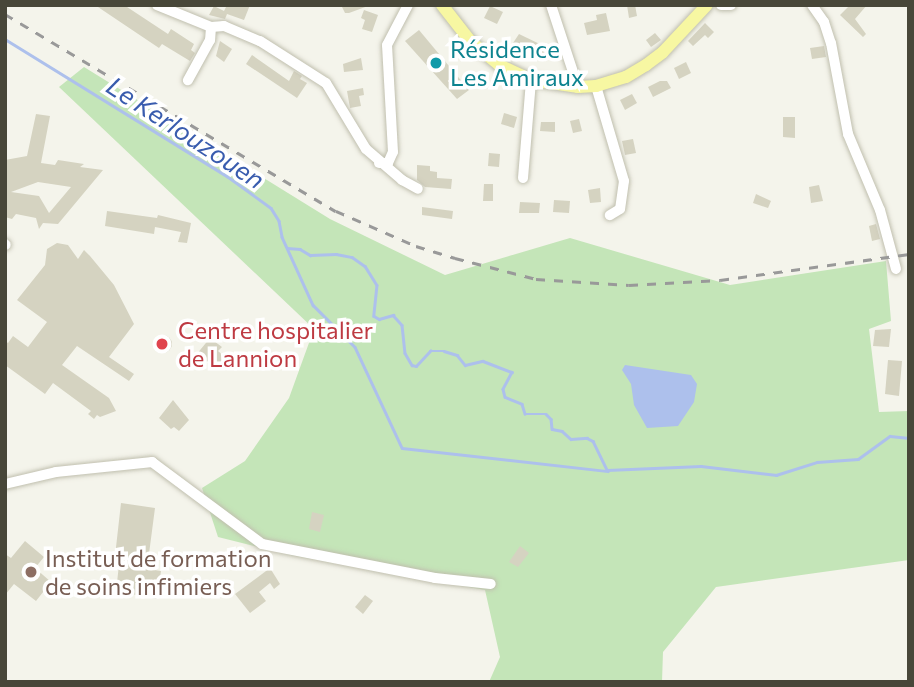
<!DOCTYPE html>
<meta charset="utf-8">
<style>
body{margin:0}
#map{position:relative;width:914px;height:687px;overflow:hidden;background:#f4f4eb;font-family:Commissioner,sans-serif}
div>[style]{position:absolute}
.green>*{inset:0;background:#c4e5b8}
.water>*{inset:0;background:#adc0ec}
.stream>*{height:2.5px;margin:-1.25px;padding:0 1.25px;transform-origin:1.25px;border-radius:1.25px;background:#adc0ec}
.building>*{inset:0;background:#d5d3c1}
.round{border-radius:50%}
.roads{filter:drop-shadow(0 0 2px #c0bfae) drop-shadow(0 0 2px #c0bfae)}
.minor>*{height:10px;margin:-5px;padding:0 5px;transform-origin:5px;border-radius:5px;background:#fff}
.major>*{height:12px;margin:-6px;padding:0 6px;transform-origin:6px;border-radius:6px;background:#f7f7a2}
.rail>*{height:2.5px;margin-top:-1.25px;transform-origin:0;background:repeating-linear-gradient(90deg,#999 0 9px,transparent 0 18px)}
.dots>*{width:19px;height:19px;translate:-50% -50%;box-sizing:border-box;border:4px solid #fff;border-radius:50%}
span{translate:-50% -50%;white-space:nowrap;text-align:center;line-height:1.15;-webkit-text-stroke:7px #fff;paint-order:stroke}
.culture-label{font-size:24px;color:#0d838f}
.left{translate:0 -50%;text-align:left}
.health-label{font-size:24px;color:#be3a42}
.education-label{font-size:24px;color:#785e54}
.water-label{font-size:26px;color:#395cae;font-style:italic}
.frame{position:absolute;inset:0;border:7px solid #484739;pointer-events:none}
</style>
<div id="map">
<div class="green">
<div style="clip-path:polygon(84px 67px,330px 219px,445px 275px,570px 238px,730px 285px,886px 261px,891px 321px,869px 329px,879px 412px,909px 411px,909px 560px,716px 587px,663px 652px,662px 682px,489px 682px,500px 657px,485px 590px,295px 556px,218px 537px,202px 488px,245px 461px,289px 398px,314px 329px,59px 87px)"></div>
</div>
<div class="water">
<div style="clip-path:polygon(625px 365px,691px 375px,697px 384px,694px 402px,678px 426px,647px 428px,634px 405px,631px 384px,622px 370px)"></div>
</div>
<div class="stream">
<div style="left:5px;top:39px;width:261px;rotate:31.7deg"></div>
<div style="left:227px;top:176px;width:54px;rotate:36deg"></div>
<div style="left:271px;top:208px;width:15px;rotate:58deg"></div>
<div style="left:279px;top:221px;width:16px;rotate:79deg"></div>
<div style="left:282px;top:237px;width:75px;rotate:65.5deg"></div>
<div style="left:313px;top:305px;width:59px;rotate:45deg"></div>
<div style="left:355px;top:347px;width:111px;rotate:65deg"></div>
<div style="left:402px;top:448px;width:207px;rotate:6.4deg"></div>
<div style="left:287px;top:248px;width:13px;rotate:4deg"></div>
<div style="left:300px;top:249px;width:12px;rotate:31deg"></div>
<div style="left:310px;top:255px;width:26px;rotate:-2deg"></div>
<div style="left:336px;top:254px;width:16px;rotate:11deg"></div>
<div style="left:352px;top:257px;width:16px;rotate:35deg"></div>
<div style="left:365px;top:266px;width:22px;rotate:58deg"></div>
<div style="left:377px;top:285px;width:31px;rotate:96deg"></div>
<div style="left:374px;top:316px;width:6px;rotate:31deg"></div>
<div style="left:379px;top:319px;width:15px;rotate:-16deg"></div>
<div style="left:393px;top:315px;width:13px;rotate:48deg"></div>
<div style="left:402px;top:325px;width:28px;rotate:84deg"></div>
<div style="left:405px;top:353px;width:14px;rotate:60deg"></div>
<div style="left:412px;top:365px;width:4px;rotate:14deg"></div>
<div style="left:416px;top:366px;width:21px;rotate:-47deg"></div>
<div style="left:430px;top:351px;width:14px"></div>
<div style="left:444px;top:351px;width:14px;rotate:17deg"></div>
<div style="left:457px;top:355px;width:13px;rotate:51deg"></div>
<div style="left:465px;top:365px;width:18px;rotate:-13deg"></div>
<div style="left:483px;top:361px;width:31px;rotate:21deg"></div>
<div style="left:512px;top:372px;width:19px;rotate:118deg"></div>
<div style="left:503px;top:389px;width:8px;rotate:76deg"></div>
<div style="left:505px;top:397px;width:18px;rotate:22deg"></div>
<div style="left:522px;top:404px;width:10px;rotate:73deg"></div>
<div style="left:525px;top:414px;width:21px"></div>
<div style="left:546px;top:414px;width:7px;rotate:45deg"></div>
<div style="left:551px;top:419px;width:10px;rotate:84deg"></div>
<div style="left:552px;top:429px;width:10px;rotate:11deg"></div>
<div style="left:562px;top:431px;width:12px;rotate:42deg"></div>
<div style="left:571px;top:439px;width:16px;rotate:-4deg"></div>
<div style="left:587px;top:438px;width:7px;rotate:27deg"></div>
<div style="left:593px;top:441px;width:32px;rotate:64deg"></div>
<div style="left:607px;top:470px;width:94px;rotate:-2.4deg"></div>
<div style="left:701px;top:466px;width:76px;rotate:6.8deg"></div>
<div style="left:776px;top:475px;width:43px;rotate:-17.6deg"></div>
<div style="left:817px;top:462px;width:41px;rotate:-4.2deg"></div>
<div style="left:858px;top:459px;width:39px;rotate:-36deg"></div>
<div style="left:890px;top:436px;width:19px;rotate:6deg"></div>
</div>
<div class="building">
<div style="clip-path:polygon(95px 5px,124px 5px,168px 34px,171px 29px,194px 44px,191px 50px,195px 53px,190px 61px,162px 44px,159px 48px)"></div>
<div style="clip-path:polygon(227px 5px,250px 5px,244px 20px,227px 14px,225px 19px,209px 15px,214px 6px,224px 11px)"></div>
<div style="clip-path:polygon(341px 5px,368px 5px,368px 6px,349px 13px,345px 13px)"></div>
<div style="clip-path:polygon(627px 5px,635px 5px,637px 16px,629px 18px)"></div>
<div style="clip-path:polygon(850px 5px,867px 5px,855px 19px,866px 34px,863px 37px,840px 15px)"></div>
<div style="clip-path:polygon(490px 6px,503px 12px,497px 24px,484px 18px)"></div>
<div style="clip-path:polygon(364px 10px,378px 15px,372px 32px,362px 29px,365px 20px,361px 18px)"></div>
<div style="clip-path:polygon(606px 13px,610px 31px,587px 35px,584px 23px,597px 20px,596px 15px)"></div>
<div style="clip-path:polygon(705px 23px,714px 32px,708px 38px,705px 35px,693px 46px,688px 41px)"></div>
<div style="clip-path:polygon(419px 30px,469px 90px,457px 99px,405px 41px)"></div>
<div style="clip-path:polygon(655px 33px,661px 40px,651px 47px,646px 40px)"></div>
<div style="clip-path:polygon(519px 34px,548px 48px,542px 61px,513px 43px)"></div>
<div style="clip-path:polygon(220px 41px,232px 49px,224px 62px,216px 56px)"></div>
<div style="clip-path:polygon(824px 46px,826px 57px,812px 59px,810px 48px)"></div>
<div style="clip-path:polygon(252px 55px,289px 81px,294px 71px,302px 76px,300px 79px,307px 83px,297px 98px,246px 64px)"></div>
<div style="clip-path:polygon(361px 58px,363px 70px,344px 72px,343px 64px)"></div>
<div style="clip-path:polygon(686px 62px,691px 73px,679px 79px,674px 68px)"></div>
<div style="clip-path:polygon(660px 81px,667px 81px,671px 88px,653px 97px,648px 87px)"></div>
<div style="clip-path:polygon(363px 88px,364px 95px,359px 96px,361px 106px,350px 108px,347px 91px)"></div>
<div style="clip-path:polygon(632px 94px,637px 103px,625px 110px,620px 100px)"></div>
<div style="clip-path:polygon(504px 113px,517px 117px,514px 128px,501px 124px)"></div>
<div style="clip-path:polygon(evenodd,36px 114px,50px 116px,41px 163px,55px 165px,58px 160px,84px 164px,80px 167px,103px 170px,58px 224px,43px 223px,39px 229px,36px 218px,16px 214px,12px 219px,5px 217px,5px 160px,27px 156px,36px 114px,38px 182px,71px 187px,49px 213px,39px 196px,11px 192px,38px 182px)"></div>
<div style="clip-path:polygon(783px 117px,795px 117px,795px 138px,783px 137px)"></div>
<div style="clip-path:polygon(579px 119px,582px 131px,573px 133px,570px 121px)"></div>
<div style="clip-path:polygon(541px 122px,555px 122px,555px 132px,540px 131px)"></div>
<div style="clip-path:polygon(633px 139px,636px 153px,625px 155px,622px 141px)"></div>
<div style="clip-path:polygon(489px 153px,500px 154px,499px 167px,488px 166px)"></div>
<div style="clip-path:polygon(417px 165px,430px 166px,430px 171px,437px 172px,437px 178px,452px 179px,451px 189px,425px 187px,417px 180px)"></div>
<div style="clip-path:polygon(484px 184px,493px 184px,493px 201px,483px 201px)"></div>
<div style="clip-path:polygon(819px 185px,823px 201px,811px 203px,809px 187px)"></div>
<div style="clip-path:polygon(600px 188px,601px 202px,590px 203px,588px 190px)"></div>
<div style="clip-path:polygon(756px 194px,771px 201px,768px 208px,753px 203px)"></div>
<div style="clip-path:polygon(554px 200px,570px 201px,569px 213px,553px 212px)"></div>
<div style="clip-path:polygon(520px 202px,540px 203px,539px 213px,519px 213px)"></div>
<div style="clip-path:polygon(422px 207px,453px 211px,452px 219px,422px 215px)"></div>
<div style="clip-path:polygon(107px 211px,157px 218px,158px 215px,191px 223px,187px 243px,178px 242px,181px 232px,155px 227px,154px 234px,105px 226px)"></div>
<div style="clip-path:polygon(876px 224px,880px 239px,872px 241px,869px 226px)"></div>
<div style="clip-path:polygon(57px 243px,68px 245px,78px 259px,84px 250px,90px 256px,114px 285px,134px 324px,109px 357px,134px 374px,129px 381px,77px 346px,62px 365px,109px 398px,116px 411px,100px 417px,97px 415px,94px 419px,88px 414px,91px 411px,53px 383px,45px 394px,5px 365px,5px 341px,8px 343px,13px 336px,28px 347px,47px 322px,17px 300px,45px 265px,47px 249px)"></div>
<div style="clip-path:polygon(891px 329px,889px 347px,873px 346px,875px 330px)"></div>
<div class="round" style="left:154px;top:335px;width:18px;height:18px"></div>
<div style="clip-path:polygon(210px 338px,222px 347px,218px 351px,225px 357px,216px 367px,196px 355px)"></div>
<div style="clip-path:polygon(888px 360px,902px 361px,899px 396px,885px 394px)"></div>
<div style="clip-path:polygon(173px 400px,189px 420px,179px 431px,174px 427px,171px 429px,159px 418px)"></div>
<div style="clip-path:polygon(121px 503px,155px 508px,147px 569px,161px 571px,157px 599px,116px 591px,119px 565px,114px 565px)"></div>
<div style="clip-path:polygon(312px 512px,324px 515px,320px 532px,309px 529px)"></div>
<div style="clip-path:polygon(25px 541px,44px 557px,35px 568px,51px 582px,36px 601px,14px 584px,5px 595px,5px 554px,11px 558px)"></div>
<div style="clip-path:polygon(520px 546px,529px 553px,518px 567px,509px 562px)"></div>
<div style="clip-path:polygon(270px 568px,280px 584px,274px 589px,270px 583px,259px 592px,266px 601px,250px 613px,235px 594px)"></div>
<div style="clip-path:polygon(365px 595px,373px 601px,363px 614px,355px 607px)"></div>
</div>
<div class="roads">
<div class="minor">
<div style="left:157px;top:5px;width:58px;rotate:22.2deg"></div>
<div style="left:211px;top:27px;width:13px;rotate:94deg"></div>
<div style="left:210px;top:40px;width:46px;rotate:118.8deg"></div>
<div style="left:551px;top:5px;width:86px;rotate:71.8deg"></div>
<div style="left:721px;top:5px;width:10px"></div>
<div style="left:812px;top:5px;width:21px;rotate:55deg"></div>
<div style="left:824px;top:22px;width:22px;rotate:72deg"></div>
<div style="left:831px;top:43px;width:93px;rotate:79.4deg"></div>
<div style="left:848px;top:134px;width:82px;rotate:67.2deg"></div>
<div style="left:880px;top:210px;width:61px;rotate:74.8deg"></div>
<div style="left:211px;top:27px;width:13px;rotate:-4deg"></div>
<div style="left:224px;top:26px;width:39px;rotate:23deg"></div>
<div style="left:260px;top:41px;width:78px;rotate:32.5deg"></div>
<div style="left:326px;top:83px;width:77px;rotate:58.8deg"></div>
<div style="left:366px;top:149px;width:48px;rotate:40.7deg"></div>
<div style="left:402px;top:180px;width:18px;rotate:29deg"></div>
<div style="left:596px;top:86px;width:99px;rotate:73.6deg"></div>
<div style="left:624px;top:181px;width:28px;rotate:98deg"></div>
<div style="left:620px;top:209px;width:12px;rotate:149deg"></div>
<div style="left:379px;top:163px;width:9px"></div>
<div style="left:388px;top:163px;width:12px;rotate:-66deg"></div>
<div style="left:393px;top:152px;width:107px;rotate:-93.2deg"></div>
<div style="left:387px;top:45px;width:45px;rotate:-62.3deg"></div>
<div style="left:523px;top:178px;width:98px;rotate:-85.3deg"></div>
<div style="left:5px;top:244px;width:1px;rotate:45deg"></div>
<div style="left:5px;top:484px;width:52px;rotate:-13.2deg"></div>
<div style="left:56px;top:472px;width:97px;rotate:-5.9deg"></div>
<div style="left:152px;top:462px;width:137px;rotate:36.7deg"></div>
<div style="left:262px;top:544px;width:176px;rotate:11.1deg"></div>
<div style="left:435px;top:578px;width:56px;rotate:6.1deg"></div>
</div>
<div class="major">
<div style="left:442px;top:5px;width:47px;rotate:51.9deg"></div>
<div style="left:471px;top:42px;width:36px;rotate:39deg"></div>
<div style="left:499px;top:65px;width:35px;rotate:25deg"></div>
<div style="left:531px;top:80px;width:48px;rotate:8.5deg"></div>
<div style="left:578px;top:87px;width:18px;rotate:-3deg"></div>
<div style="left:596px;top:86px;width:31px;rotate:-17deg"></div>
<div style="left:626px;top:77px;width:23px;rotate:-31deg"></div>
<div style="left:646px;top:65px;width:21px;rotate:-37deg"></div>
<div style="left:663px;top:52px;width:64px;rotate:-46.9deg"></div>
</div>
</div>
<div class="rail">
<div style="left:5px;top:14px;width:385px;rotate:30.8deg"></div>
<div style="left:336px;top:211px;width:87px;rotate:23.6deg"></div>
<div style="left:416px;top:246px;width:41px;rotate:17.1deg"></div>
<div style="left:455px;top:258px;width:84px;rotate:14.5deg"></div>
<div style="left:536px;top:279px;width:93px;rotate:3.7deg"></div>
<div style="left:629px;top:285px;width:91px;rotate:-3.1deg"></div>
<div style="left:720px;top:280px;width:191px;rotate:-7.8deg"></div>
</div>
<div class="dots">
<div style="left:436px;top:63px;background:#0f9aa8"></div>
<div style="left:162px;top:344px;background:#e0444e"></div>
<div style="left:31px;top:572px;background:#8d6e63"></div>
</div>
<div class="culture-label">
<span class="left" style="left:450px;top:63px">Résidence<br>Les Amiraux</span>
</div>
<div class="health-label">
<span class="left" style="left:178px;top:344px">Centre hospitalier<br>de Lannion</span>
</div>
<div class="education-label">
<span class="left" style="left:45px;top:572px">Institut de formation<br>de soins infimiers</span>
</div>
<div class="water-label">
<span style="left:186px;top:132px;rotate:33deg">Le Kerlouzouen</span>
</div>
<div class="frame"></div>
</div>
